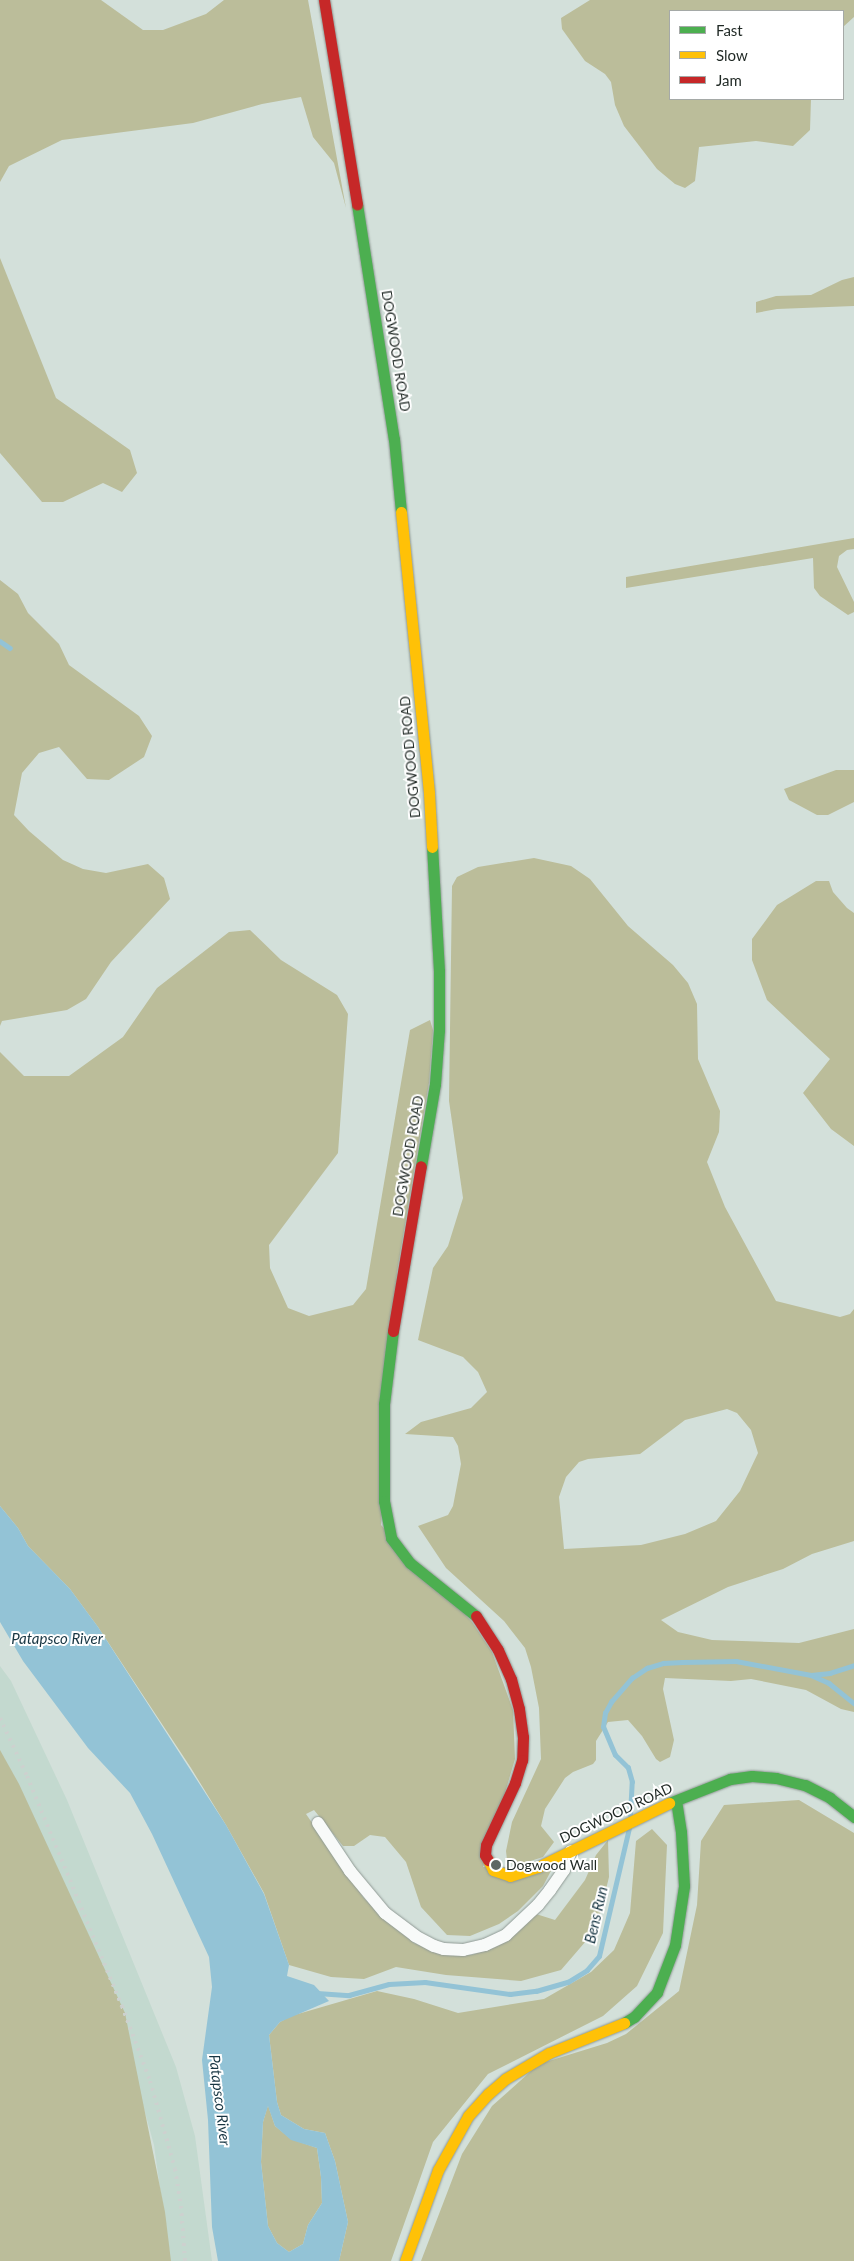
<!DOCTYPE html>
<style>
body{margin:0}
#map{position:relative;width:854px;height:2261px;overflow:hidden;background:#d3e0da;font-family:Lato,sans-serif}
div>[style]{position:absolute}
.built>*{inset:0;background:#c3d9cf}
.forest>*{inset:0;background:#bbbd9a}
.water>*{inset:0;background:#93c3d6}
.stream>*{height:4.5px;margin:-2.25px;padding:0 2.25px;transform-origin:2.25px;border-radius:2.25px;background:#93c3d6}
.roads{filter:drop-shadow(0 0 1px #909a95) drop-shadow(0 0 1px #909a95)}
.street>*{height:12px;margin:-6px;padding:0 6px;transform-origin:6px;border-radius:6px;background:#f8faf9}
.fast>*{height:11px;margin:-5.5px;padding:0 5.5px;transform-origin:5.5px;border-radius:5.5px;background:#4caf50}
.slow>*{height:11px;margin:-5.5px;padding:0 5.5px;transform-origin:5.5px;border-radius:5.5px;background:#ffc107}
.jam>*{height:11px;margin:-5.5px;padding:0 5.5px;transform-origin:5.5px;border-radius:5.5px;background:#c62828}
.rail>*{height:4px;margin-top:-2px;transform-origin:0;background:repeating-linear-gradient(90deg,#cdd1cf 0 2.5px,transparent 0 7.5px)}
.dots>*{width:14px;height:14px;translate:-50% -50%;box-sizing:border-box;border:2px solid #fff;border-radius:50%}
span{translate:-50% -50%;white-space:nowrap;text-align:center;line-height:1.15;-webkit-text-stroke:4px #fff;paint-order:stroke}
.street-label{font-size:14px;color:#1f2824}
.poi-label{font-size:14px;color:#1f2824}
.left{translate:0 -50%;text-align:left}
.water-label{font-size:15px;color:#183643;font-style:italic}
.legend{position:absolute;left:669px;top:10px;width:175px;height:90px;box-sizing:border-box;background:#fff;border:1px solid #a5a9a7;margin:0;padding:6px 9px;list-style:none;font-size:15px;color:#1f2824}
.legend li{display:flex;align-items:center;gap:10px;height:25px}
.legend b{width:25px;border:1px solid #a5a9a7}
</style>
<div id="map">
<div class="built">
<div style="clip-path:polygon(0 1666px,11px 1681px,67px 1800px,176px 2067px,195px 2136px,212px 2261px,170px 2261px,154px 2145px,136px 2080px,0 1756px)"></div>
</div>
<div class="forest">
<div style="clip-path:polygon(0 0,101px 0,143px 30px,163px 30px,206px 14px,224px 0,308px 0,346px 208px,334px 163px,313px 137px,301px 97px,262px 104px,193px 123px,62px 140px,9px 166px,0 182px)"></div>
<div style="clip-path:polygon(590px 0,854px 0,854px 17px,843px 27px,843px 11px,670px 11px,670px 99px,811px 99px,810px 130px,793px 146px,756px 141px,699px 147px,695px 181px,685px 188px,675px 184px,657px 169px,624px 126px,615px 105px,611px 82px,605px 74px,585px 61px,562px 29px,561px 18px)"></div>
<div style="clip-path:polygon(0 258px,56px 398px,130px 450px,137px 473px,122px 492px,103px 483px,63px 502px,42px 502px,0 453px)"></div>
<div style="clip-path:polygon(854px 277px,854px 306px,777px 309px,756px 313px,756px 302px,776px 296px,811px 295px,842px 280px)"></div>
<div style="clip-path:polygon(854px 538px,854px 549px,847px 550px,839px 556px,837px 567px,854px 602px,854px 612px,848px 615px,820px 596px,814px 588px,813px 558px,626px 588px,626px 577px)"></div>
<div style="clip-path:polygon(0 580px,18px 594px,28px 613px,59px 644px,69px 665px,139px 716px,152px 736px,144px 757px,109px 780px,87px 779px,59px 747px,39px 753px,22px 773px,14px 815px,29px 831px,63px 860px,83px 869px,106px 873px,148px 864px,164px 878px,170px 899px,111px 962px,86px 999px,67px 1010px,2px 1021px,0 1026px)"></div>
<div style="clip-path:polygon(836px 770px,854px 770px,854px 802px,828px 815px,817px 815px,789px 800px,784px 789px)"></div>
<div style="clip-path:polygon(evenodd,534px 858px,571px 866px,590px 879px,628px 926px,673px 965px,688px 983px,697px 1004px,698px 1059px,720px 1111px,719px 1132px,707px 1162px,725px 1207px,776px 1301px,840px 1317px,850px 1314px,854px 1309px,854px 1541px,812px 1554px,783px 1569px,728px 1587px,661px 1620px,678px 1632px,712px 1640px,799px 1643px,854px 1629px,854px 1712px,841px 1709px,806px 1690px,751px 1679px,731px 1681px,665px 1678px,663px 1689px,674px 1740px,670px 1757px,660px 1762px,656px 1759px,642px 1736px,628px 1720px,608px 1722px,596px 1741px,596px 1760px,593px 1764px,573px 1772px,565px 1778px,545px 1809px,541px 1826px,554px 1842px,543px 1857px,515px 1866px,507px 1860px,506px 1851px,512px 1822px,541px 1759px,539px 1708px,531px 1667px,525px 1648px,504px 1621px,446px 1568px,418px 1526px,448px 1515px,453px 1506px,461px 1464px,458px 1446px,453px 1437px,405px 1434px,421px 1422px,471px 1408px,487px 1392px,478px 1372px,463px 1357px,418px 1340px,433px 1268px,448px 1246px,463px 1198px,449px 1101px,452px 886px,457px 877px,478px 867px,534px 858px,727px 1409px,737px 1413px,751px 1430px,758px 1453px,740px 1491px,716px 1521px,685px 1534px,641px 1545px,564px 1549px,559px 1497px,566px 1477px,579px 1462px,588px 1459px,640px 1454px,685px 1420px,727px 1409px)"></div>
<div style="clip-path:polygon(816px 881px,829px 881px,833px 892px,847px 908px,854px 913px,854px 1146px,831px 1129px,803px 1093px,830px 1059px,767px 1000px,752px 960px,752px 939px,777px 905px)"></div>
<div style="clip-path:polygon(250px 930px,281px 960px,337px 995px,348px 1014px,338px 1153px,269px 1245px,270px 1268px,288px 1308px,309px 1316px,353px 1305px,366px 1289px,410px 1030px,430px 1020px,433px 1030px,429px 1083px,397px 1272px,381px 1525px,472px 1622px,492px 1652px,513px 1710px,515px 1759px,483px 1867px,553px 1867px,543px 1886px,518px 1911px,499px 1924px,470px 1936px,447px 1935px,421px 1907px,406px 1862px,385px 1837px,370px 1835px,354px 1846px,343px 1846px,314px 1810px,306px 1814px,363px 1897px,384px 1919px,414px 1943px,444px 1955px,471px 1955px,487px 1950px,536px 1914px,555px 1920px,585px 1880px,596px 1855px,608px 1840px,609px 1877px,600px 1914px,586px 1941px,561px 1970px,521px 1981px,446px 1975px,396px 1967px,364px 1979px,331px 1977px,289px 1965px,264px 1893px,226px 1825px,191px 1768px,98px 1627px,70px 1589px,28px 1546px,18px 1528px,0 1506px,0 1052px,24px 1076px,69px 1076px,123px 1037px,157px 988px,229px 932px)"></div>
<div style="clip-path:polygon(0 1750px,19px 1784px,125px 2013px,165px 2212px,171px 2261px,0 2261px)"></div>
<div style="clip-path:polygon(799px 1800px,854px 1833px,854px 2261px,421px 2261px,462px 2154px,492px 2106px,539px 2064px,607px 2043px,626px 2034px,679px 1991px,697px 1905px,701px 1841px,724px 1805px)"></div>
<div style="clip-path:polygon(652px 1829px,667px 1845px,663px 1933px,637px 1986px,603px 2016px,488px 2074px,433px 2142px,391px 2261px,339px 2261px,348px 2222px,335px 2161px,325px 2133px,304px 2129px,281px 2115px,277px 2102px,269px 2035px,280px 2022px,291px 2016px,377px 1991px,414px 1999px,458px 2013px,544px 1999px,591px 1972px,614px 1950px,630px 1913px,636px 1841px)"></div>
<div style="clip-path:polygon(268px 2105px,275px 2126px,291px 2139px,317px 2148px,321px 2177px,322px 2203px,308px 2225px,303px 2244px,289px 2252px,277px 2243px,268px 2226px,261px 2162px,263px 2122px)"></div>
</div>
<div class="water">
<div style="clip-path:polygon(evenodd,0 1506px,18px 1528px,28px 1546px,70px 1589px,98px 1627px,226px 1825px,264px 1894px,289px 1965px,287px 1976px,314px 1985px,329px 2001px,280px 2022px,269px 2035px,277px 2102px,281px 2115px,304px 2129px,325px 2133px,335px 2161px,348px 2222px,339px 2261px,218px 2261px,212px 2227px,208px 2120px,202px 2060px,212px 1987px,209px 1957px,152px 1834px,130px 1793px,88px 1748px,23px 1661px,0 1622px,0 1506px,268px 2106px,275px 2126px,291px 2140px,317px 2148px,321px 2177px,322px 2203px,308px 2225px,303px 2244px,289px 2252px,277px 2243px,268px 2226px,261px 2162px,263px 2122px,268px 2106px)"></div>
</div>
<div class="stream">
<div style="left:0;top:641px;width:12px;rotate:35deg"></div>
<div style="left:811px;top:1675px;width:20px;rotate:24deg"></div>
<div style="left:829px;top:1683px;width:32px;rotate:39deg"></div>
<div style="left:630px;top:1815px;width:33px;rotate:-87deg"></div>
<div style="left:632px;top:1782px;width:15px;rotate:-106deg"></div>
<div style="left:628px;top:1768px;width:18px;rotate:-135deg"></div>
<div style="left:615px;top:1755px;width:30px;rotate:-113deg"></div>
<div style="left:603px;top:1727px;width:14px;rotate:-82deg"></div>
<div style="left:605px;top:1713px;width:13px;rotate:-61deg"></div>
<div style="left:611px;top:1702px;width:32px;rotate:-49deg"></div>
<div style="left:632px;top:1678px;width:18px;rotate:-34deg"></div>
<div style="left:647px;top:1668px;width:17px;rotate:-17deg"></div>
<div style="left:663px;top:1663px;width:19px;rotate:-3deg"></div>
<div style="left:682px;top:1662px;width:54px;rotate:-1.1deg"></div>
<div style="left:736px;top:1661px;width:76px;rotate:10.6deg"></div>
<div style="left:811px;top:1675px;width:19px;rotate:-6deg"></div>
<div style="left:830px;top:1673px;width:25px;rotate:-18deg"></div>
<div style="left:317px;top:1993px;width:32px;rotate:4deg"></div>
<div style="left:349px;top:1995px;width:41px;rotate:-15.4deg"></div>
<div style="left:389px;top:1984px;width:36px;rotate:-3deg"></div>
<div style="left:425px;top:1982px;width:86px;rotate:8deg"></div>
<div style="left:510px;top:1994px;width:26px;rotate:-7deg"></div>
<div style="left:536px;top:1991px;width:33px;rotate:-16deg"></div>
<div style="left:568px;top:1982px;width:22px;rotate:-32deg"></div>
<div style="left:587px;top:1970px;width:18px;rotate:-49deg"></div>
<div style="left:599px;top:1956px;width:131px;rotate:-76.8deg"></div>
</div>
<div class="roads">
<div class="street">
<div style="left:318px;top:1823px;width:58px;rotate:56.3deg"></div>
<div style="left:350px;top:1871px;width:55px;rotate:50.2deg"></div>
<div style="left:385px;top:1913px;width:38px;rotate:37deg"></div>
<div style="left:415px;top:1936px;width:21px;rotate:28deg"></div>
<div style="left:434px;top:1946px;width:10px;rotate:17deg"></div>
<div style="left:444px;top:1949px;width:19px;rotate:3deg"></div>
<div style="left:463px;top:1950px;width:23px;rotate:-13deg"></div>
<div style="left:485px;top:1945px;width:23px;rotate:-25deg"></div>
<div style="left:506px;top:1935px;width:44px;rotate:-43.2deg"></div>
<div style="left:538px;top:1905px;width:19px;rotate:-51deg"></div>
<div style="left:550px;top:1890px;width:24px;rotate:-55deg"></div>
<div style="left:564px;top:1870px;width:20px;rotate:-70deg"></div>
</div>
<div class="fast">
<div style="left:357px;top:204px;width:238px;rotate:81.1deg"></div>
<div style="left:394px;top:439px;width:73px;rotate:84.5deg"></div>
<div style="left:421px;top:1166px;width:83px;rotate:-80.3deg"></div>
<div style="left:435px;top:1084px;width:54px;rotate:-85.8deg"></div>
<div style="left:439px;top:1030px;width:59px;rotate:-90deg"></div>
<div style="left:439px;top:971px;width:124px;rotate:-93.2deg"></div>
<div style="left:393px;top:1331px;width:74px;rotate:97deg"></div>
<div style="left:384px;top:1404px;width:97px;rotate:90deg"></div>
<div style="left:384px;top:1501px;width:38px;rotate:79deg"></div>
<div style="left:391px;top:1538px;width:31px;rotate:53deg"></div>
<div style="left:410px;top:1563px;width:85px;rotate:38.8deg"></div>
<div style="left:669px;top:1803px;width:66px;rotate:-21.5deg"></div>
<div style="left:730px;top:1779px;width:22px;rotate:-8deg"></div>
<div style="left:752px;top:1776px;width:24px;rotate:5deg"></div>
<div style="left:776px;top:1778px;width:30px;rotate:14deg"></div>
<div style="left:805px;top:1785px;width:28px;rotate:27deg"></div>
<div style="left:830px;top:1798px;width:31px;rotate:38deg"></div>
<div style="left:624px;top:2023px;width:12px;rotate:-31deg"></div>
<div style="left:634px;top:2017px;width:34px;rotate:-47deg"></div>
<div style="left:657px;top:1992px;width:50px;rotate:-69deg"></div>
<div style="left:675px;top:1945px;width:60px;rotate:-81.3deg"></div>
<div style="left:684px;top:1886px;width:54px;rotate:-93.2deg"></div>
<div style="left:681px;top:1832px;width:31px;rotate:-99deg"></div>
</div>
<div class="slow">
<div style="left:401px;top:512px;width:282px;rotate:84.3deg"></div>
<div style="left:429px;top:793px;width:54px;rotate:86.8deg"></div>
<div style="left:488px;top:1860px;width:11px;rotate:63deg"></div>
<div style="left:493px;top:1870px;width:18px;rotate:19deg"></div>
<div style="left:510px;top:1876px;width:29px;rotate:-18deg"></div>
<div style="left:538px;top:1867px;width:146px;rotate:-26deg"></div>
<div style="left:405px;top:2261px;width:97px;rotate:-70.1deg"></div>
<div style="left:438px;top:2170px;width:62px;rotate:-60.9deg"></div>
<div style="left:468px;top:2116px;width:30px;rotate:-48deg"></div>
<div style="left:488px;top:2094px;width:23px;rotate:-41deg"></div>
<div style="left:505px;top:2079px;width:51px;rotate:-30.6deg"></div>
<div style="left:549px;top:2053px;width:81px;rotate:-21.8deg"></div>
</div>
<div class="jam">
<div style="left:324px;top:0;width:207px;rotate:80.8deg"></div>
<div style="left:393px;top:1331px;width:167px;rotate:-80.4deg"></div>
<div style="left:476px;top:1616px;width:40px;rotate:57.1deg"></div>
<div style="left:498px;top:1650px;width:32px;rotate:66deg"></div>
<div style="left:511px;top:1679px;width:31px;rotate:75deg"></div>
<div style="left:519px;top:1709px;width:28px;rotate:82deg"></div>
<div style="left:523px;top:1737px;width:23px;rotate:92deg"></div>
<div style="left:522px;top:1760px;width:24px;rotate:107deg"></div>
<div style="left:515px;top:1783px;width:68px;rotate:115.1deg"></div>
<div style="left:486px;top:1845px;width:10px;rotate:96deg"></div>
<div style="left:485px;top:1855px;width:6px;rotate:59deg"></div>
</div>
</div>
<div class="rail">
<div style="left:0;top:1718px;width:64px;rotate:65deg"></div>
<div style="left:27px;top:1776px;width:249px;rotate:67.6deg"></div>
<div style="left:122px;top:2006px;width:80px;rotate:69.5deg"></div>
<div style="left:150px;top:2081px;width:91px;rotate:74.1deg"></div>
<div style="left:175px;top:2169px;width:37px;rotate:81deg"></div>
<div style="left:181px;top:2206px;width:55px;rotate:85.8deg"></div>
</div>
<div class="dots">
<div style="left:496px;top:1865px;background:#5e6864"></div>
</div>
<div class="street-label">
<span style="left:396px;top:351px;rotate:81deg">DOGWOOD ROAD</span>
<span style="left:410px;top:757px;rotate:-95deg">DOGWOOD ROAD</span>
<span style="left:408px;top:1156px;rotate:-80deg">DOGWOOD ROAD</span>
<span style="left:616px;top:1813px;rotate:-25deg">DOGWOOD ROAD</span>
</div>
<div class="poi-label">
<span class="left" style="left:506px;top:1865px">Dogwood Wall</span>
</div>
<div class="water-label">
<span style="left:57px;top:1639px">Patapsco River</span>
<span style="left:596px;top:1915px;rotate:-77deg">Bens Run</span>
<span style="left:220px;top:2100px;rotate:83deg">Patapsco River</span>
</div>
<ul class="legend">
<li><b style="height:6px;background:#4caf50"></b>Fast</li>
<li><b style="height:6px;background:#ffc107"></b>Slow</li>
<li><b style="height:6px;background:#c62828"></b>Jam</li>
</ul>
</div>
